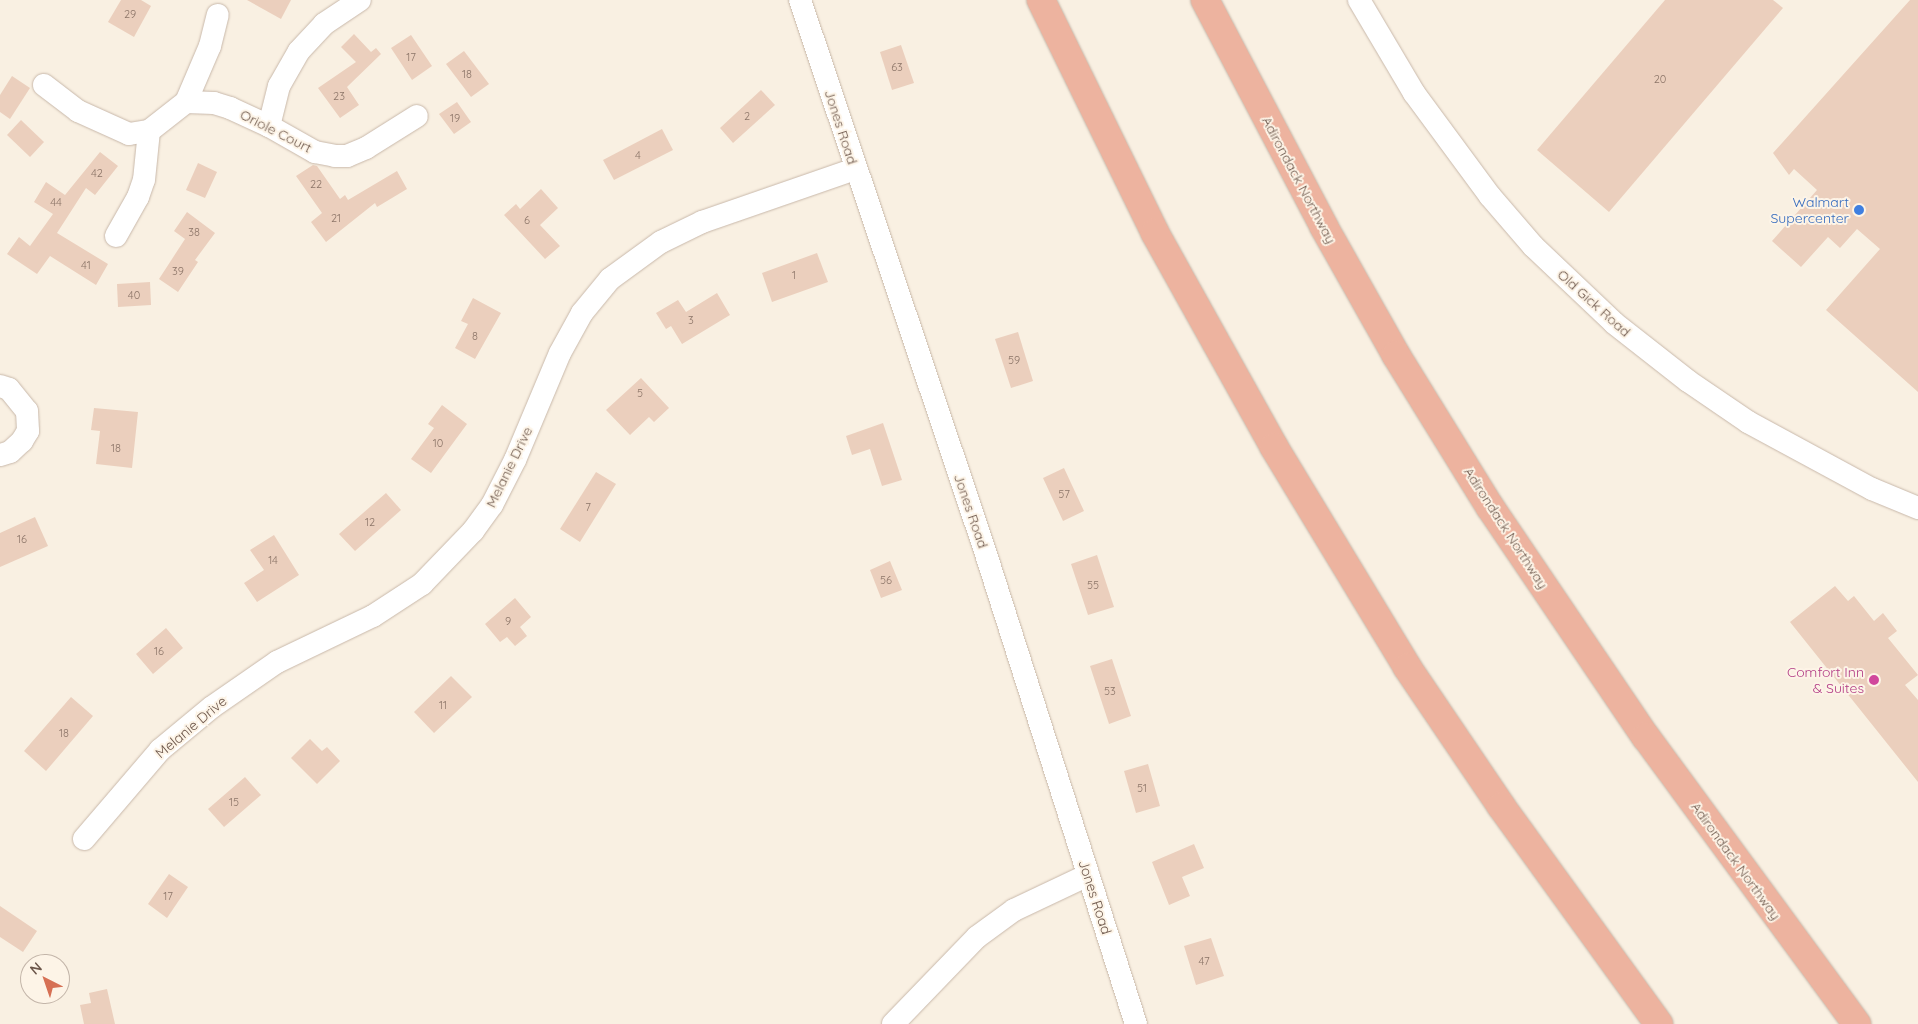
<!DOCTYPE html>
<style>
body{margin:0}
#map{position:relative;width:1918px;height:1024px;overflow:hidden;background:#f9f0e2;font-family:Quicksand,sans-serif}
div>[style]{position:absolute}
.building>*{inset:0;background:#ebcfbd}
.roads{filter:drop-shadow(0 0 1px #c8b8aa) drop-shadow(0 0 1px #c8b8aa)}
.minor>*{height:22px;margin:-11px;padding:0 11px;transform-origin:11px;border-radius:11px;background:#fff}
.highway>*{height:28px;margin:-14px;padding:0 14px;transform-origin:14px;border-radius:14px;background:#edb39f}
.dots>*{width:14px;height:14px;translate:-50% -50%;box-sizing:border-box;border:2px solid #fdf4e7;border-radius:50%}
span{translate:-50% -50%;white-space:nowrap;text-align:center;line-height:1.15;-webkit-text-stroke:4px #fdf4e7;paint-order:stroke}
.number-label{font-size:11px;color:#8c7568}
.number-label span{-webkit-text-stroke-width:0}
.street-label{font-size:14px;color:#6d574b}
.shop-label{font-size:14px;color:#366cbe}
.right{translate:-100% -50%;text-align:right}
.hotel-label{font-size:14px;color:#b23c85}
.north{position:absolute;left:20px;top:954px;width:50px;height:50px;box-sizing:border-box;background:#fdf4e7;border:1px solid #c3b5a9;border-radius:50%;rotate:319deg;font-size:14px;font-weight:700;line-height:20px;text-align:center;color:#6d574b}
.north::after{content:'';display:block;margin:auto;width:18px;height:22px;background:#d67054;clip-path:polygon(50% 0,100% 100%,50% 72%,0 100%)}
</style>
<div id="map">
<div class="building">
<div style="clip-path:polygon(121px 0,141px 0,151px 6px,134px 37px,108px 22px)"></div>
<div style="clip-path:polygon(247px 0,291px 0,281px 19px)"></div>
<div style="clip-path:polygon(1665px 0,1773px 0,1783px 8px,1609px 212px,1537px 150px)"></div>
<div style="clip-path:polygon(1910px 0,1918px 0,1918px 392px,1826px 310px,1880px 249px,1857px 229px,1840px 248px,1828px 237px,1801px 267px,1772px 241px,1817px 190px,1794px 169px,1789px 175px,1773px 153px)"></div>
<div style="clip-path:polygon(354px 34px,371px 52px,376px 48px,381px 54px,347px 87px,359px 105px,340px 118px,318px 88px,356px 62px,341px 47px)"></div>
<div style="clip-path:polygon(411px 35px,432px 66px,412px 80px,391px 48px)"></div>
<div style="clip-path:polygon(901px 45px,914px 83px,892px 90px,880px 52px)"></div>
<div style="clip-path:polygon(464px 51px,489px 84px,471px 97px,446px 64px)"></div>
<div style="clip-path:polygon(12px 76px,30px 88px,10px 119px,0 112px,0 95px)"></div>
<div style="clip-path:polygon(761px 90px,775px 105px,733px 143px,720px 128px)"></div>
<div style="clip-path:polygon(457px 102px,471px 122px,454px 134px,439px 114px)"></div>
<div style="clip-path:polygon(21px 120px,44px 142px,30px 157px,7px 135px)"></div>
<div style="clip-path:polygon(662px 129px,673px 150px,614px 180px,603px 160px)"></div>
<div style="clip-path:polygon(100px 152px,118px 166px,95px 195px,86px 188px,57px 233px,108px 264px,96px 285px,50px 256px,37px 274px,7px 254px,19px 237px,30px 246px,53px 214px,34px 202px,46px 182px,65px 195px)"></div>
<div style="clip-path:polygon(198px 163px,217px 172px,205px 198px,186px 190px)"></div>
<div style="clip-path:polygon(313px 165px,317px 166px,340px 199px,345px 195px,348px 200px,397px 171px,407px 189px,377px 207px,375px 203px,326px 242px,311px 222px,322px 213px,296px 176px)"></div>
<div style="clip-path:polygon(541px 189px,558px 208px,540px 225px,560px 246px,545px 259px,504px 215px,516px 204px,520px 209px)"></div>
<div style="clip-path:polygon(187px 212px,215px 233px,195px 260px,198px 262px,178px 292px,159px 279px,185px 239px,174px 231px)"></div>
<div style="clip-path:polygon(817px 253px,828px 282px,772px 302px,762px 273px)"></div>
<div style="clip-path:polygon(150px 282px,151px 305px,118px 307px,117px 284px)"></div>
<div style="clip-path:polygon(717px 293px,730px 315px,682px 344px,671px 326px,666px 329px,656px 313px,678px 300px,686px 312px)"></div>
<div style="clip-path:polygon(473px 298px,501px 313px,475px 359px,455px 348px,468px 324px,461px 321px)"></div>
<div style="clip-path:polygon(1018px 332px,1033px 381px,1011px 388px,995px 339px)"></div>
<div style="clip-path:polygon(641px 378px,669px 408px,654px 422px,649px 417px,630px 435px,606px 410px)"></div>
<div style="clip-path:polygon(442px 405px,467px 424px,431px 473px,411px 459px,434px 428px,428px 424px)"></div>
<div style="clip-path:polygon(94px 408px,138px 412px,132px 468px,96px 464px,100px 431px,91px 430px)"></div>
<div style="clip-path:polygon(883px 423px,902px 480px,882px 486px,870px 449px,852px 455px,846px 436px)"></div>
<div style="clip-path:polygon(1064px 468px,1084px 511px,1063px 521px,1043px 478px)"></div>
<div style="clip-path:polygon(596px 472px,616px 484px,580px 542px,560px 529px)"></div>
<div style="clip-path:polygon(386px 493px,401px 510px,355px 551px,339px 534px)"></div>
<div style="clip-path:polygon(35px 517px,48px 546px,0 567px,0 533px)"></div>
<div style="clip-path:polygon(274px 535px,299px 575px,257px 602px,244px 583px,264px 570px,250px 550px)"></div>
<div style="clip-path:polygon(1097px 555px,1114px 607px,1088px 615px,1071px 564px)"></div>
<div style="clip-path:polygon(890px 561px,902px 590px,881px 598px,870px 570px)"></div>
<div style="clip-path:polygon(1835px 586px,1848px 601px,1854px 596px,1874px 621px,1883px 613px,1897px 631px,1888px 638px,1918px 675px,1905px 685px,1918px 700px,1918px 782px,1790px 622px)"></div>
<div style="clip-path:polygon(515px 598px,531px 617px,520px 627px,527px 636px,515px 646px,507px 637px,500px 642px,485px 624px)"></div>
<div style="clip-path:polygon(166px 628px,183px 648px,153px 674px,136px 654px)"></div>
<div style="clip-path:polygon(1112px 659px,1131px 716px,1109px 724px,1090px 666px)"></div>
<div style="clip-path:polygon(451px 676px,472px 697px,434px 733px,414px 712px)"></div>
<div style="clip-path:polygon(71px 697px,93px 716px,46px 771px,24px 751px)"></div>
<div style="clip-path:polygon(310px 739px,322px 751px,327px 747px,340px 761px,317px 784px,291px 758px)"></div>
<div style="clip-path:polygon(1148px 764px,1160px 806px,1136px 813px,1124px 771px)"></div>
<div style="clip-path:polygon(245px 777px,261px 795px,224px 827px,208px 809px)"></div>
<div style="clip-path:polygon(1194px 844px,1204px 868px,1182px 877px,1190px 896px,1169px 905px,1152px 862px)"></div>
<div style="clip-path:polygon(169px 874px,188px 887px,167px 918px,148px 904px)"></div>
<div style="clip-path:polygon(0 906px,37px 931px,23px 952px,0 937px)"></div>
<div style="clip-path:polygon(1211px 938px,1224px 976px,1196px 985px,1184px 946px)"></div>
<div style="clip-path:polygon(107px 989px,115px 1024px,84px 1024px,80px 1005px,91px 1003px,89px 993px)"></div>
</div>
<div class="roads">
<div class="minor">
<div style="left:800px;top:0;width:581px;rotate:71.44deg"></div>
<div style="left:985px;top:551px;width:497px;rotate:72.3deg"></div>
<div style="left:1359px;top:0;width:108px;rotate:59.4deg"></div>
<div style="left:1414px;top:93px;width:128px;rotate:53.6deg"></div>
<div style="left:1490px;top:196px;width:66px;rotate:49.3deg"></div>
<div style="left:1533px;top:246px;width:112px;rotate:43.5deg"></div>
<div style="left:1614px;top:323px;width:94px;rotate:38.1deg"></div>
<div style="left:1688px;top:381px;width:73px;rotate:34.3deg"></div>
<div style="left:1748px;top:422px;width:141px;rotate:28.4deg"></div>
<div style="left:1872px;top:489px;width:50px;rotate:22.4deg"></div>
<div style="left:44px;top:85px;width:43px;rotate:37.4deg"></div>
<div style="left:78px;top:111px;width:56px;rotate:24.3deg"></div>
<div style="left:129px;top:134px;width:20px;rotate:-9deg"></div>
<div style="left:149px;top:131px;width:47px;rotate:-38.1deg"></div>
<div style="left:186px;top:102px;width:28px;rotate:2deg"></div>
<div style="left:214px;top:103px;width:17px;rotate:17deg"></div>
<div style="left:230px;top:108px;width:43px;rotate:24.8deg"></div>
<div style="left:269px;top:126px;width:53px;rotate:29.5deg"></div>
<div style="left:315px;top:152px;width:20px;rotate:11deg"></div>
<div style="left:335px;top:156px;width:12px"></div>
<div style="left:347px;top:156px;width:21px;rotate:-23deg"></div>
<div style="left:366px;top:148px;width:60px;rotate:-32.1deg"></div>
<div style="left:186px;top:102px;width:61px;rotate:-66.8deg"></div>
<div style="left:210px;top:46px;width:32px;rotate:-76deg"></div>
<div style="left:269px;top:126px;width:41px;rotate:-76deg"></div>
<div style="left:279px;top:86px;width:40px;rotate:-60.3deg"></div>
<div style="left:299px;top:51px;width:37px;rotate:-47deg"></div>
<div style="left:324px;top:24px;width:43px;rotate:-33.7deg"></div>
<div style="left:116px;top:236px;width:45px;rotate:-60.6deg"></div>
<div style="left:138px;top:197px;width:18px;rotate:-71deg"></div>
<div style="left:144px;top:180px;width:49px;rotate:-84.2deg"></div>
<div style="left:0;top:386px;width:9px;rotate:18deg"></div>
<div style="left:9px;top:389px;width:28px;rotate:51deg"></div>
<div style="left:27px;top:411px;width:20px;rotate:87deg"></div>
<div style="left:28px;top:431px;width:12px;rotate:121deg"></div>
<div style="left:22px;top:441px;width:16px;rotate:137deg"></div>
<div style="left:10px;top:452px;width:10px;rotate:163deg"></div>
<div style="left:84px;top:839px;width:117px;rotate:-49.5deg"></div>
<div style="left:160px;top:750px;width:67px;rotate:-39.6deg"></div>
<div style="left:212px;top:707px;width:79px;rotate:-34.7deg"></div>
<div style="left:277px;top:662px;width:106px;rotate:-25.6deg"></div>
<div style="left:373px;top:616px;width:59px;rotate:-33.1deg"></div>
<div style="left:422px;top:584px;width:74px;rotate:-46.1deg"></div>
<div style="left:473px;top:531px;width:32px;rotate:-54deg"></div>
<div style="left:492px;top:505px;width:51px;rotate:-62.9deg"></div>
<div style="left:515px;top:460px;width:116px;rotate:-67.2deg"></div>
<div style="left:560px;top:353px;width:46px;rotate:-61.2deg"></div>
<div style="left:582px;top:313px;width:44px;rotate:-50.5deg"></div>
<div style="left:610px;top:279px;width:63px;rotate:-36deg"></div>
<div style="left:661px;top:242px;width:46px;rotate:-26deg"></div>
<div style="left:702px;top:222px;width:162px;rotate:-19.1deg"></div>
<div style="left:893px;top:1024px;width:121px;rotate:-46deg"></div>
<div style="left:977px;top:937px;width:46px;rotate:-36.1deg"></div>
<div style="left:1014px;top:910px;width:82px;rotate:-25.3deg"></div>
</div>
<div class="highway">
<div style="left:1041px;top:0;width:259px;rotate:63.9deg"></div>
<div style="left:1155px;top:233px;width:245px;rotate:60.9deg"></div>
<div style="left:1274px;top:447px;width:257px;rotate:58.8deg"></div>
<div style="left:1407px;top:667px;width:168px;rotate:55.9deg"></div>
<div style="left:1501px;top:806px;width:269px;rotate:54.1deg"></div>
<div style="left:1205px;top:0;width:256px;rotate:62.3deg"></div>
<div style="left:1324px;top:227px;width:147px;rotate:60.6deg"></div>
<div style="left:1396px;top:355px;width:179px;rotate:58.3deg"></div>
<div style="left:1490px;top:507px;width:278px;rotate:55.9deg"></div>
<div style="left:1646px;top:737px;width:356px;rotate:53.7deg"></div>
</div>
</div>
<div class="dots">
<div style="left:1859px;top:210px;background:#3f7fe0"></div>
<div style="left:1874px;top:680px;background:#d1479c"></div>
</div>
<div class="number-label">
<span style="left:130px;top:14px">29</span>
<span style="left:411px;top:57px">17</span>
<span style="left:897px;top:67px">63</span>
<span style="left:467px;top:74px">18</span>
<span style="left:1660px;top:79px">20</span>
<span style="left:339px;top:96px">23</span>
<span style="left:747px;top:116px">2</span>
<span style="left:455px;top:118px">19</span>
<span style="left:638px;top:155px">4</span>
<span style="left:97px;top:173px">42</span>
<span style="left:316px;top:184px">22</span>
<span style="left:56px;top:202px">44</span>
<span style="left:336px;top:218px">21</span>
<span style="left:527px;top:220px">6</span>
<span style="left:194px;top:232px">38</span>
<span style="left:86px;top:265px">41</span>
<span style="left:178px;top:271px">39</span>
<span style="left:794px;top:275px">1</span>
<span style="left:134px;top:295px">40</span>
<span style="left:691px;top:320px">3</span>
<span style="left:475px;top:336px">8</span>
<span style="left:1014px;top:360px">59</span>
<span style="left:640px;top:393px">5</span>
<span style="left:438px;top:443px">10</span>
<span style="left:116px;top:448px">18</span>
<span style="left:1064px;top:494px">57</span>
<span style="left:588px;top:507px">7</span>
<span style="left:370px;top:522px">12</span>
<span style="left:22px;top:539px">16</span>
<span style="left:273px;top:560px">14</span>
<span style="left:886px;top:580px">56</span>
<span style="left:1093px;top:585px">55</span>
<span style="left:508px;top:621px">9</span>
<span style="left:159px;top:651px">16</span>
<span style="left:1110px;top:691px">53</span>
<span style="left:443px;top:705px">11</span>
<span style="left:64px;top:733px">18</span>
<span style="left:1142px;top:788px">51</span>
<span style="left:234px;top:802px">15</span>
<span style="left:168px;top:896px">17</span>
<span style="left:1204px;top:961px">47</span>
</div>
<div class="street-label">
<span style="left:841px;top:127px;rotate:72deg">Jones Road</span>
<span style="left:276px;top:131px;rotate:27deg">Oriole Court</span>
<span style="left:1299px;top:180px;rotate:62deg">Adirondack Northway</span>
<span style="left:1594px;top:303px;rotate:42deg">Old Gick Road</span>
<span style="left:509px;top:467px;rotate:-64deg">Melanie Drive</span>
<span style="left:971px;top:511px;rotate:71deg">Jones Road</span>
<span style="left:1506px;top:528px;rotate:57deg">Adirondack Northway</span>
<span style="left:191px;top:727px;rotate:-40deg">Melanie Drive</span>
<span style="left:1736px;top:861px;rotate:54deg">Adirondack Northway</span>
<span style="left:1095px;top:897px;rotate:72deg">Jones Road</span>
</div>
<div class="shop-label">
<span class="right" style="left:1849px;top:210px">Walmart<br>Supercenter</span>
</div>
<div class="hotel-label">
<span class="right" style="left:1864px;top:680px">Comfort Inn<br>&amp; Suites</span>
</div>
<div class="north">N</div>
</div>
